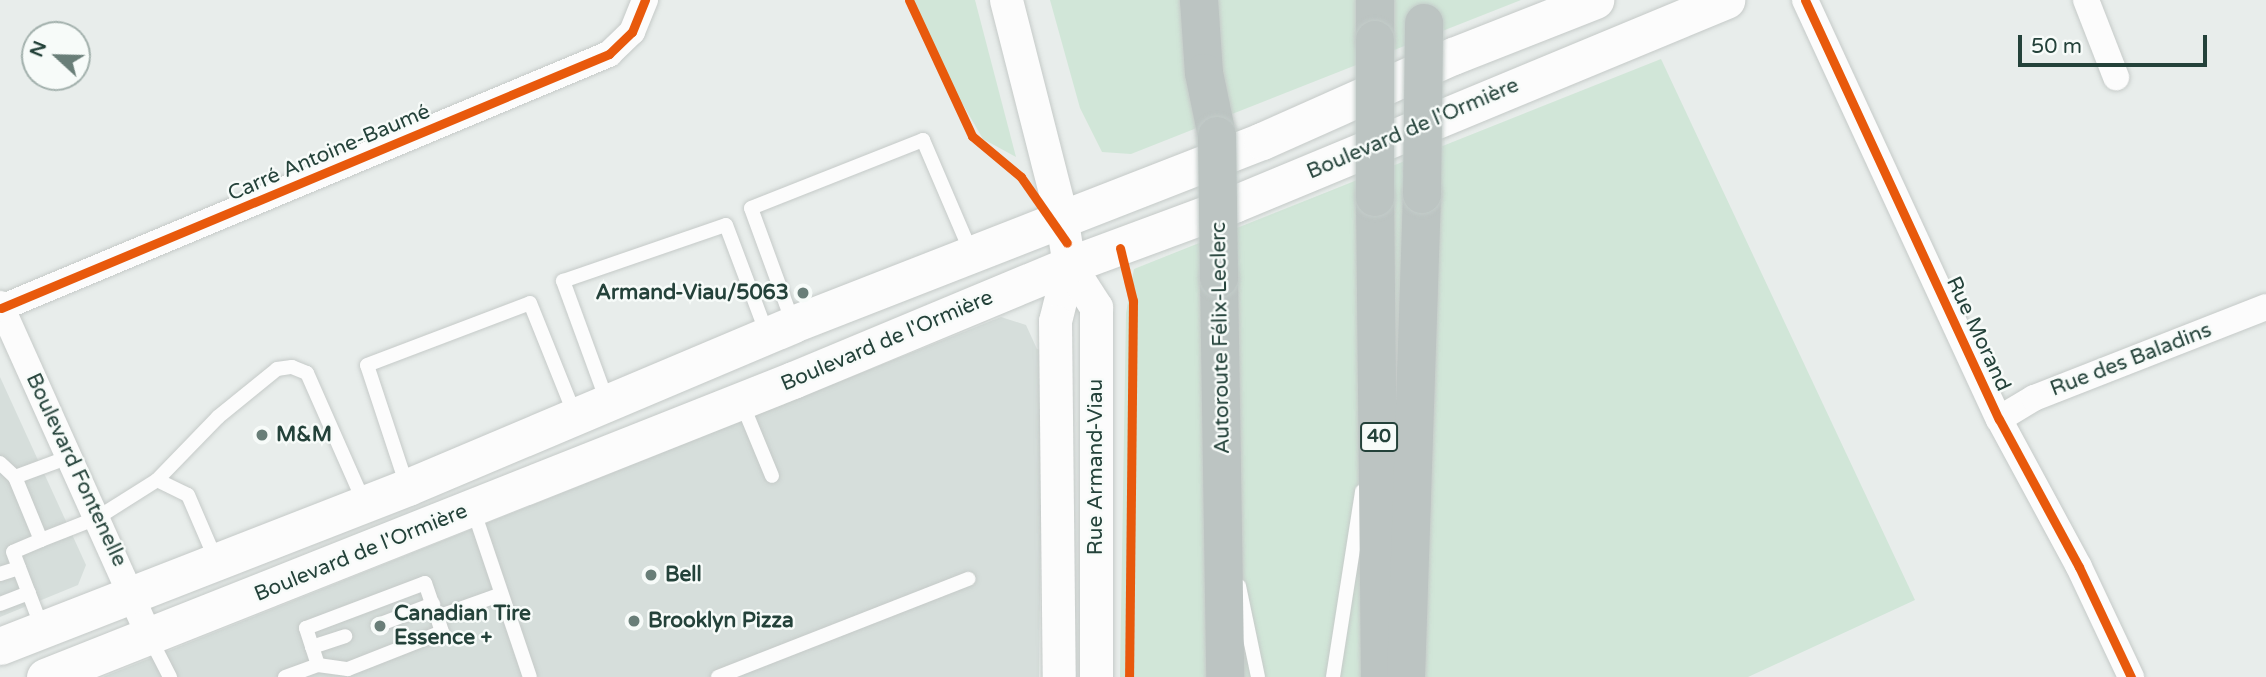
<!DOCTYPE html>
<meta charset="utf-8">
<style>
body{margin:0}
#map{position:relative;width:2266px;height:677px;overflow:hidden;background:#e8edeb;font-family:"Varela Round",sans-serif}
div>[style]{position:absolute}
.built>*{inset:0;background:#d6dedb}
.green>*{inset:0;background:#d1e6d8}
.roads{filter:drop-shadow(0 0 2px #c5cac8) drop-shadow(0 0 2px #c5cac8)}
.service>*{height:14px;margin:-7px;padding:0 7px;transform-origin:7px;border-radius:7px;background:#fcfcfc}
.minor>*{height:26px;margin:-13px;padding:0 13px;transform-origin:13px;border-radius:13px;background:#fcfcfc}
.tertiary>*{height:33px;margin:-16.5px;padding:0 16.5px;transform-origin:16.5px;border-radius:16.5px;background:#fcfcfc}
.secondary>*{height:37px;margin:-18.5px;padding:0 18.5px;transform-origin:18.5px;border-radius:18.5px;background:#fcfcfc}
.motorway>*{height:38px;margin:-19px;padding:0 19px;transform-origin:19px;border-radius:19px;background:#bcc4c2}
.bridges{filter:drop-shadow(0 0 2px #c3ccc9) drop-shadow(0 0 2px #c3ccc9)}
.motorway-bridge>*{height:38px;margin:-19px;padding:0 19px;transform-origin:19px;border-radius:19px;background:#bcc4c2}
.cycleway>*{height:9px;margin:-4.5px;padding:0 4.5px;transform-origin:4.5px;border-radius:4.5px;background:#e8590c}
.dots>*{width:19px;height:19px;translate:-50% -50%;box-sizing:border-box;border:4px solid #f7fbf9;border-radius:50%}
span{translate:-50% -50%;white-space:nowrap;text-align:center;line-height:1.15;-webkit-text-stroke:5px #f7fbf9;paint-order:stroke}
.shield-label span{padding:2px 5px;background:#f7fbf9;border:2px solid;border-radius:5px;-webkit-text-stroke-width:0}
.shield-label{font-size:19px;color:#24423a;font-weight:700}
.street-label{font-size:21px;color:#24423a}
.poi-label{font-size:21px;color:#24423a;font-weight:700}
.right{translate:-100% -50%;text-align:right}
.left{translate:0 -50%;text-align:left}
.north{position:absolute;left:21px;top:21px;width:70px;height:70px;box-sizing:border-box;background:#f7fbf9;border:2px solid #a3b1ad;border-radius:50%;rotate:292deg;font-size:19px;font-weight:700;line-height:28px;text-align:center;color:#24423a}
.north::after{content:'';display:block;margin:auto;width:24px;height:32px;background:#697e78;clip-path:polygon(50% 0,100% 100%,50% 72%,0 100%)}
.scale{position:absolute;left:2018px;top:35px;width:189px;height:32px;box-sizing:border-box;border:4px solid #24423a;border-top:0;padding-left:9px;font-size:21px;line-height:24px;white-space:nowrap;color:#24423a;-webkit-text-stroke:5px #f7fbf9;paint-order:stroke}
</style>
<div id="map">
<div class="built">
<div style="clip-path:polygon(1001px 317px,1026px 325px,1037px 349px,1043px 351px,1039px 677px,103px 677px)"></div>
<div style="clip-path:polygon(0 377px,86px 565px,78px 585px,0 617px)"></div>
</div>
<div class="green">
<div style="clip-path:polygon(909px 0,975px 0,1016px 157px,983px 139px,930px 48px)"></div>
<div style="clip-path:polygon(1050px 0,1521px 0,1131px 154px,1102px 152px,1080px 108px)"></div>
<div style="clip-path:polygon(1661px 59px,1915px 600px,1748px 677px,1120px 677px,1126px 313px,1134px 269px)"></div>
</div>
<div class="roads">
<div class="service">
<div style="left:793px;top:323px;width:122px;rotate:-110.1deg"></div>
<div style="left:751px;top:208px;width:185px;rotate:-21.6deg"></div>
<div style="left:923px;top:140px;width:122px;rotate:66.8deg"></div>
<div style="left:607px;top:401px;width:128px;rotate:-110.1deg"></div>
<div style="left:563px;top:281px;width:172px;rotate:-19deg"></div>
<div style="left:726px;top:225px;width:116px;rotate:69.4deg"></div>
<div style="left:741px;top:401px;width:81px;rotate:67.5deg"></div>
<div style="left:0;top:463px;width:21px;rotate:43deg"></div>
<div style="left:15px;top:477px;width:68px;rotate:67.6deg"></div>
<div style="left:41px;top:540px;width:60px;rotate:-21.4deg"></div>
<div style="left:97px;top:518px;width:71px;rotate:-32.3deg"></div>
<div style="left:157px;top:480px;width:34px;rotate:26deg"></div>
<div style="left:188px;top:495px;width:71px;rotate:66.7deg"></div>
<div style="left:15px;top:477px;width:58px;rotate:-20.3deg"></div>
<div style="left:157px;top:480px;width:88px;rotate:-45.9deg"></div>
<div style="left:218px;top:417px;width:76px;rotate:-39.1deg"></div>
<div style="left:277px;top:369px;width:15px;rotate:-8deg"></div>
<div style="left:292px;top:367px;width:16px;rotate:22deg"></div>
<div style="left:307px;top:373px;width:141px;rotate:66.2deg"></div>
<div style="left:407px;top:486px;width:127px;rotate:-108.3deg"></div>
<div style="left:367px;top:365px;width:174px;rotate:-20.8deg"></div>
<div style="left:530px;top:303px;width:121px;rotate:68.1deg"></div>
<div style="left:473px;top:509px;width:177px;rotate:71.3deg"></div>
<div style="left:41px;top:540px;width:30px;rotate:157deg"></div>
<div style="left:13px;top:552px;width:84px;rotate:69deg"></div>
<div style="left:0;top:574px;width:20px;rotate:-18deg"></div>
<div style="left:1239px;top:586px;width:93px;rotate:78.2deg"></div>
<div style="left:0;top:604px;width:31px;rotate:-21deg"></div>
<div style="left:378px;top:625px;width:59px;rotate:-20.9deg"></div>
<div style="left:150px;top:638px;width:44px;rotate:62.9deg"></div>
<div style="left:312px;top:647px;width:35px;rotate:-18deg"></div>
<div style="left:318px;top:665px;width:30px;rotate:8deg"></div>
<div style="left:348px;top:669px;width:101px;rotate:-21.5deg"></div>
<div style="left:442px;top:632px;width:16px;rotate:-108deg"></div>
<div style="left:285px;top:677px;width:35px;rotate:-20deg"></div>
<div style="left:318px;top:665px;width:39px;rotate:-108deg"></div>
<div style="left:306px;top:628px;width:127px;rotate:-20.7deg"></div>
<div style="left:425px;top:583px;width:36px;rotate:71deg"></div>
<div style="left:437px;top:617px;width:66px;rotate:-19.5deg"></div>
<div style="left:718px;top:677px;width:269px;rotate:-21.4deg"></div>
<div style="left:1333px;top:677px;width:188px;rotate:-81.1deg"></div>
</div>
<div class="minor">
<div style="left:1805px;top:0;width:462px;rotate:65.2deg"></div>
<div style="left:1999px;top:419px;width:168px;rotate:61.6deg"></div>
<div style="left:2079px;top:567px;width:122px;rotate:64.7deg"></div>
<div style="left:2086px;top:0;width:83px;rotate:68.7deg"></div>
<div style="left:0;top:304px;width:365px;rotate:65.8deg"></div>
<div style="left:1px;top:308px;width:659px;rotate:-22.67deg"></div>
<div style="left:609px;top:54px;width:32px;rotate:-44deg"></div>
<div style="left:632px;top:32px;width:35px;rotate:-68deg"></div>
<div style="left:1999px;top:419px;width:41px;rotate:-31deg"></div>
<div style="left:2034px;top:398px;width:249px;rotate:-21.4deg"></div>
</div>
<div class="tertiary">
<div style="left:1006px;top:0;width:223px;rotate:75.7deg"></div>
<div style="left:1061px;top:216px;width:50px;rotate:80.7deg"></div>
<div style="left:1069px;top:265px;width:58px;rotate:104deg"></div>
<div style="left:1055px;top:321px;width:356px;rotate:89.4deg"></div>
<div style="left:1069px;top:265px;width:50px;rotate:57.3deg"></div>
<div style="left:1096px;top:307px;width:370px;rotate:90deg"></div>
</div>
<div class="secondary">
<div style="left:0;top:646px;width:438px;rotate:-21.3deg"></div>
<div style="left:408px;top:487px;width:418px;rotate:-22.9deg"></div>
<div style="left:793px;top:324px;width:503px;rotate:-21.32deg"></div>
<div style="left:1262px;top:141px;width:209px;rotate:-24deg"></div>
<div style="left:1453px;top:56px;width:153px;rotate:-21.5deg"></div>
<div style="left:45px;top:677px;width:805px;rotate:-21.66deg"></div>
<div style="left:793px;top:380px;width:299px;rotate:-22.6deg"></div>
<div style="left:1069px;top:265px;width:176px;rotate:-20.3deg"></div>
<div style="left:1234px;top:204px;width:533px;rotate:-22.52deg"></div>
</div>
<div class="motorway">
<div style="left:1199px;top:0;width:73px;rotate:86.1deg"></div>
<div style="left:1204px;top:73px;width:64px;rotate:78.3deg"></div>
<div style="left:1375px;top:0;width:40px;rotate:90deg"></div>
<div style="left:1375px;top:197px;width:480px;rotate:89.4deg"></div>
<div style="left:1219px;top:278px;width:399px;rotate:89.1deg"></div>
<div style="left:1406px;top:677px;width:483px;rotate:-88.1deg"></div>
</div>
</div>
<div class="bridges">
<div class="motorway-bridge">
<div style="left:1217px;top:136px;width:142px;rotate:89.2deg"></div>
<div style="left:1422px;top:194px;width:171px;rotate:-89.3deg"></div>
<div style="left:1375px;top:197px;width:157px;rotate:-90deg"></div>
</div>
</div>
<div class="cycleway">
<div style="left:909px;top:0;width:150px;rotate:65.1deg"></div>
<div style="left:972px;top:136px;width:64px;rotate:39.9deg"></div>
<div style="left:1021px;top:177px;width:80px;rotate:55.1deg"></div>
<div style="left:1805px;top:0;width:462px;rotate:65.2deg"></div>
<div style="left:1999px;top:419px;width:168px;rotate:61.6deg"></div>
<div style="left:2079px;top:567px;width:122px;rotate:64.7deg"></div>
<div style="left:1120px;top:248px;width:55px;rotate:76.2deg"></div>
<div style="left:1133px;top:301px;width:376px;rotate:90.6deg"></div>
<div style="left:1px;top:308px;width:659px;rotate:-22.67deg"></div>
<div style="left:609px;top:54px;width:32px;rotate:-44deg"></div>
<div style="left:632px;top:32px;width:35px;rotate:-68deg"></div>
</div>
<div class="dots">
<div style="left:803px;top:293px;background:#697e78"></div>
<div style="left:262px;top:435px;background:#697e78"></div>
<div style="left:651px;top:575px;background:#697e78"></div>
<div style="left:634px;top:621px;background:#697e78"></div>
<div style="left:380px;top:626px;background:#697e78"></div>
</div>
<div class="shield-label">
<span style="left:1379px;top:437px">40</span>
</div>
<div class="street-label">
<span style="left:1413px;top:129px;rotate:-23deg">Boulevard de l'Ormière</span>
<span style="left:329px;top:153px;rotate:-23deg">Carré Antoine-Baumé</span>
<span style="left:1978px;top:334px;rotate:65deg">Rue Morand</span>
<span style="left:1221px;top:338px;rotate:-91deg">Autoroute Félix-Leclerc</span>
<span style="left:887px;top:341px;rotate:-23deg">Boulevard de l'Ormière</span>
<span style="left:2131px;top:360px;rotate:-21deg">Rue des Baladins</span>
<span style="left:1096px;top:467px;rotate:-90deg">Rue Armand-Viau</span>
<span style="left:76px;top:470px;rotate:65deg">Boulevard Fontenelle</span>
<span style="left:361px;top:553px;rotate:-22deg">Boulevard de l'Ormière</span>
</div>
<div class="poi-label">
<span class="right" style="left:789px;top:293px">Armand-Viau/5063</span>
<span class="left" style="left:276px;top:435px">M&amp;M</span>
<span class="left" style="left:665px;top:575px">Bell</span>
<span class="left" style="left:394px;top:626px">Canadian Tire<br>Essence +</span>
<span class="left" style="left:648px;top:621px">Brooklyn Pizza</span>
</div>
<div class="north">N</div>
<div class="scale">50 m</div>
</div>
